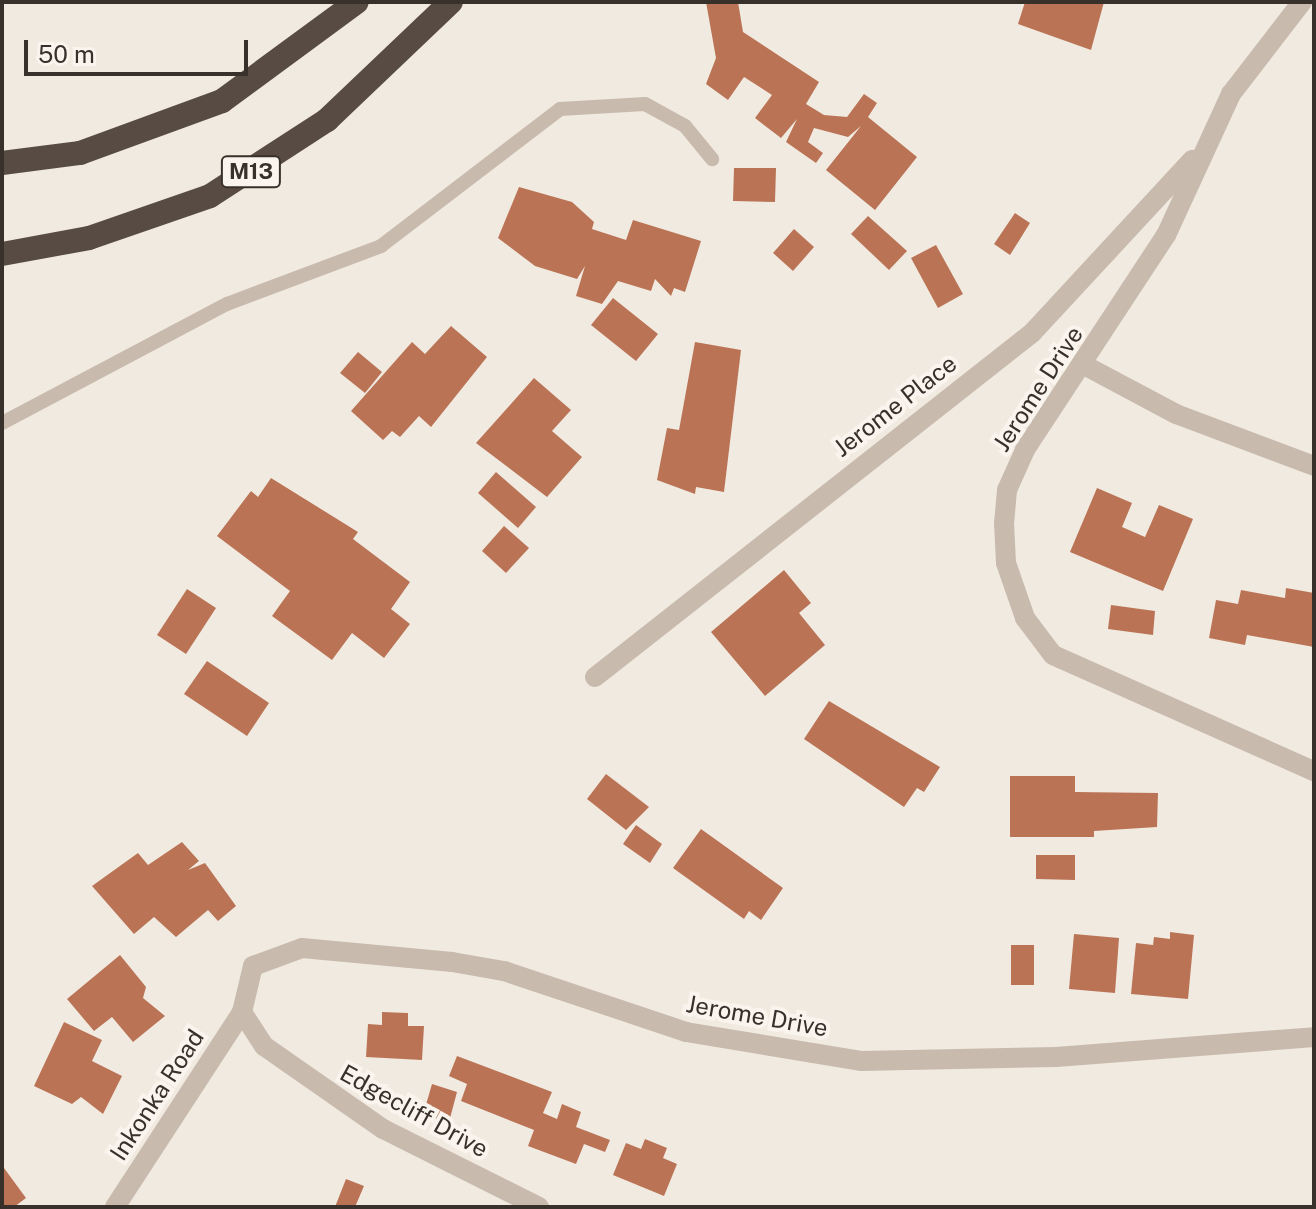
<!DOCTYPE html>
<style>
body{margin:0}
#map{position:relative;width:1316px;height:1209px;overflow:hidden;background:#f1eae1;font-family:"Public Sans",sans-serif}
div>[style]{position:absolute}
.building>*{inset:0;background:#ba7455}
.lane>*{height:14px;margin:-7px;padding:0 7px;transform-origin:7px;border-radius:7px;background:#c8bbad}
.street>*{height:20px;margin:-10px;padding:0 10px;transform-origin:10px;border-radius:10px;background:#c8bbad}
.highway>*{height:24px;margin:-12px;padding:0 12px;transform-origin:12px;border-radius:12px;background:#584b43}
span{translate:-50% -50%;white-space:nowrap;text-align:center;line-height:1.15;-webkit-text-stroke:8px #f9f4ed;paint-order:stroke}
.shield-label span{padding:2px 6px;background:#f9f4ed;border:2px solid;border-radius:6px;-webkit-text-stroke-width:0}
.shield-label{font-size:22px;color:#38302b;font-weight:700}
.street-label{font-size:24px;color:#38302b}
.frame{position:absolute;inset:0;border:4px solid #38302b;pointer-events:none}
.scale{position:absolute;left:24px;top:40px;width:224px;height:36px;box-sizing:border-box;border:4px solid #38302b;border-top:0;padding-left:10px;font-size:24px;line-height:28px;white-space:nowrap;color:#38302b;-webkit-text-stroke:6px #f9f4ed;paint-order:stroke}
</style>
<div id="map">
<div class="building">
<div style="clip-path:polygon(706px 2px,738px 2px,743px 32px,819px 82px,806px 104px,824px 115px,847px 117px,864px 94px,877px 103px,868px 117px,917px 157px,875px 210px,826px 170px,861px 126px,848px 137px,814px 128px,808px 142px,823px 153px,816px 163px,786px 142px,797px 119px,781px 138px,755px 118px,772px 95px,744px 77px,728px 100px,706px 84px,716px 58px)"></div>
<div style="clip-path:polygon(1025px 2px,1104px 2px,1091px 50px,1018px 24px)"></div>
<div style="clip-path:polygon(734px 168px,776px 168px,775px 202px,733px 201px)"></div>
<div style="clip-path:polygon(519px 187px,572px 202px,594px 222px,592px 229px,626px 240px,633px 220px,701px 241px,685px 292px,674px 288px,671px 296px,655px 279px,651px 291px,618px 281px,602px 304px,576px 296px,585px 266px,577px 279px,535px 266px,498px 238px)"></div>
<div style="clip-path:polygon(1015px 213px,1030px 223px,1010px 255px,994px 244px)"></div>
<div style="clip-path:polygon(868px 216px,907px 251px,889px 270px,851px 234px)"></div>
<div style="clip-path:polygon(794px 229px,814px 247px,793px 271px,773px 253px)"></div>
<div style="clip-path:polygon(936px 245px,963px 294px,938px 308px,911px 258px)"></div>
<div style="clip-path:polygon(613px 298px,658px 334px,636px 361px,591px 325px)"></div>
<div style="clip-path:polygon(451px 326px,487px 357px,431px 427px,419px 416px,400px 437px,392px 431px,383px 440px,351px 411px,412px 342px,425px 354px)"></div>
<div style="clip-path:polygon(695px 342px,741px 350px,724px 492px,696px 487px,695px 494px,657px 480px,667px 428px,679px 430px)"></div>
<div style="clip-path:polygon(358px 352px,382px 372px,365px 393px,340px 373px)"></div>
<div style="clip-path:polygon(534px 378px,571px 410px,552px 431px,582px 457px,547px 497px,476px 443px)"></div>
<div style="clip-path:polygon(496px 472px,536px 507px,518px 528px,478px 493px)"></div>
<div style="clip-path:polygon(271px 478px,358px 532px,353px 539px,410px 582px,391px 609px,410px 624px,384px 658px,352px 633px,332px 660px,272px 616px,290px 591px,217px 536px,251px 491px,258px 497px)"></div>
<div style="clip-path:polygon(1097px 488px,1132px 503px,1122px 527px,1145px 537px,1159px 505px,1193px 519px,1163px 591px,1070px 552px)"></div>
<div style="clip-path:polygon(504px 526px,529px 548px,506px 573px,482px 551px)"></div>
<div style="clip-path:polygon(784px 570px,811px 603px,799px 613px,825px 645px,765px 696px,711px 632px)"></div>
<div style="clip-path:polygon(1286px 588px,1314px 593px,1314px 647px,1247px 635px,1245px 645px,1209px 638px,1216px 600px,1238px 604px,1241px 590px,1285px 598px)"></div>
<div style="clip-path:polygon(187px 589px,216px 608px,186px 654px,157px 635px)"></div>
<div style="clip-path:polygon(1111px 605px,1155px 611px,1153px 635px,1108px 629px)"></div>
<div style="clip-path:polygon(207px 661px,269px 703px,247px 736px,184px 694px)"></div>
<div style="clip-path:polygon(829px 701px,940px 767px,924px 792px,917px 788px,904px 807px,804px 739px)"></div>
<div style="clip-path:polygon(606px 774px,649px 807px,626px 830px,587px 799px)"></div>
<div style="clip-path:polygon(1010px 776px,1075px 776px,1075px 792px,1158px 793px,1157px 827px,1094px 831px,1094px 837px,1010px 837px)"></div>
<div style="clip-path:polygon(636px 825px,662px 844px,650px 863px,623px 844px)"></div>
<div style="clip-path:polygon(701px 829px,783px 888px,761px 920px,749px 911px,744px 919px,673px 868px)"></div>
<div style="clip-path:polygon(182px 842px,199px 861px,188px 870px,205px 863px,236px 906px,218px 921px,208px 910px,176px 937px,154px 917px,134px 934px,92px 886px,138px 853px,148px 865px)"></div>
<div style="clip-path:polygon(1036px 855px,1075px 855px,1075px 880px,1036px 879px)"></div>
<div style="clip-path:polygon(1170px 932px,1194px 935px,1188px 999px,1131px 994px,1136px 943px,1153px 945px,1154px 937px,1170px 939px)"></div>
<div style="clip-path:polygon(1074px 934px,1119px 938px,1115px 993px,1069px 989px)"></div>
<div style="clip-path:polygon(1011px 945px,1034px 945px,1034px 985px,1011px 985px)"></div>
<div style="clip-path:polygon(120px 955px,146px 987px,143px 998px,165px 1016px,133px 1042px,112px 1017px,94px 1031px,67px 999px)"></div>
<div style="clip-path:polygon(382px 1012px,408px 1013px,408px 1026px,424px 1026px,422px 1060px,366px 1057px,368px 1024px,382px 1025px)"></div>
<div style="clip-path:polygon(64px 1022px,102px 1040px,92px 1061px,122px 1076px,103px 1114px,81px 1097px,72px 1104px,34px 1086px)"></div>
<div style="clip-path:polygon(457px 1056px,552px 1092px,543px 1113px,557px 1119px,562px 1104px,581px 1112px,576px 1127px,610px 1140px,605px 1152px,584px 1144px,576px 1164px,528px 1146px,534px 1130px,461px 1101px,467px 1084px,449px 1076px)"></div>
<div style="clip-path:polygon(432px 1084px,457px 1092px,449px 1122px,423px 1115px)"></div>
<div style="clip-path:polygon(645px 1139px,667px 1148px,663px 1158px,677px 1164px,664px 1196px,613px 1175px,626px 1143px,641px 1149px)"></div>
<div style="clip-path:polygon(4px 1168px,26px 1198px,14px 1207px,2px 1207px)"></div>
<div style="clip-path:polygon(346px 1179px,364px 1186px,355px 1207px,335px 1207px)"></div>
</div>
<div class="lane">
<div style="left:2px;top:423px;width:255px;rotate:-27.9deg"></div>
<div style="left:227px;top:304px;width:165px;rotate:-20.6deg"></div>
<div style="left:381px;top:246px;width:225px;rotate:-37.4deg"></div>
<div style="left:560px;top:109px;width:85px;rotate:-3.4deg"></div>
<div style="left:645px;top:104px;width:46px;rotate:28.8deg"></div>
<div style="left:685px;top:126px;width:43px;rotate:50.7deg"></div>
</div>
<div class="street">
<div style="left:1302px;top:2px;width:116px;rotate:127.7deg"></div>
<div style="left:1231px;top:94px;width:155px;rotate:114.7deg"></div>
<div style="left:1166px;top:235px;width:257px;rotate:123.3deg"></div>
<div style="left:1025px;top:450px;width:44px;rotate:114.2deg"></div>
<div style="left:1007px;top:490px;width:33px;rotate:95deg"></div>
<div style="left:1004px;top:523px;width:40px;rotate:87.1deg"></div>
<div style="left:1006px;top:563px;width:58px;rotate:70.9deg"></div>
<div style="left:1025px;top:618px;width:46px;rotate:52.9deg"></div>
<div style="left:1053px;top:655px;width:286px;rotate:24deg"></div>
<div style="left:1084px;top:365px;width:104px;rotate:28deg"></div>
<div style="left:1176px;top:414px;width:147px;rotate:20.6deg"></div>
<div style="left:595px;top:677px;width:556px;rotate:-38.21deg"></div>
<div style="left:1032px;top:333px;width:236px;rotate:-47.2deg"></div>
<div style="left:115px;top:1207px;width:233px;rotate:-56.9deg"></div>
<div style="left:539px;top:1207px;width:174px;rotate:-153.4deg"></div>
<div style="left:383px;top:1129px;width:145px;rotate:-145.1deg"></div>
<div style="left:264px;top:1046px;width:40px;rotate:-122.9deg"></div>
<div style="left:242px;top:1012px;width:47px;rotate:-76.6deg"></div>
<div style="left:253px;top:966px;width:52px;rotate:-20.2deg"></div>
<div style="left:302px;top:948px;width:151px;rotate:5.3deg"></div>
<div style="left:452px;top:962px;width:53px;rotate:9.8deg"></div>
<div style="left:504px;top:971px;width:192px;rotate:18.5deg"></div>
<div style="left:686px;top:1032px;width:177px;rotate:9.4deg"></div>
<div style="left:861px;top:1061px;width:195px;rotate:-1.2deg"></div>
<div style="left:1056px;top:1057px;width:259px;rotate:-4.4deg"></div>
</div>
<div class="highway">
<div style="left:2px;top:163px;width:79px;rotate:-7.3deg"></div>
<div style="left:80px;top:153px;width:151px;rotate:-20.1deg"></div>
<div style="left:222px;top:101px;width:167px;rotate:-36.3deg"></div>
<div style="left:2px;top:254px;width:88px;rotate:-10.4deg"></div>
<div style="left:89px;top:238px;width:128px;rotate:-19.1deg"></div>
<div style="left:210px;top:196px;width:140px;rotate:-33deg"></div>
<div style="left:327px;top:120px;width:171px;rotate:-43.6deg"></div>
</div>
<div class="shield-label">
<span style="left:251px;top:172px">M13</span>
</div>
<div class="street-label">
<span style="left:1038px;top:389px;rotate:-57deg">Jerome Drive</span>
<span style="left:895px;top:406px;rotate:-38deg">Jerome Place</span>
<span style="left:757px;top:1016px;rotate:10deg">Jerome Drive</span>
<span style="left:157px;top:1095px;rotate:-57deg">Inkonka Road</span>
<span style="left:414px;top:1111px;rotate:29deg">Edgecliff Drive</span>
</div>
<div class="frame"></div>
<div class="scale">50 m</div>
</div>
